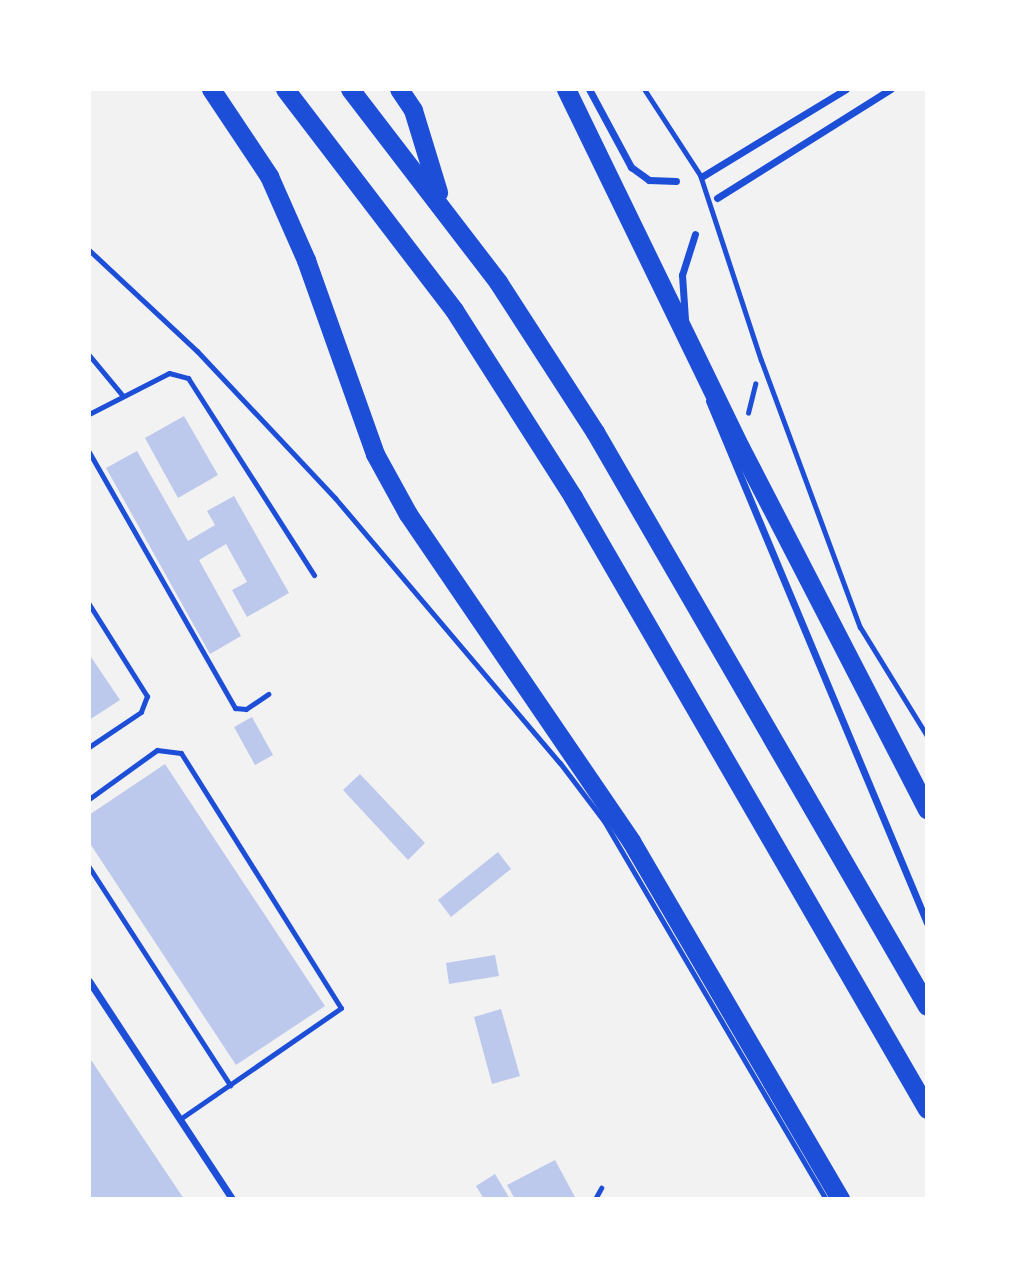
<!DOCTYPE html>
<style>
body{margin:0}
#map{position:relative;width:1016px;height:1288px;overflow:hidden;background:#f2f2f2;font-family:"Exo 2",sans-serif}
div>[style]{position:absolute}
.building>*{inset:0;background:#bdc9ec}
.path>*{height:4.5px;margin:-2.25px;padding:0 2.25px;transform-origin:2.25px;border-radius:2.25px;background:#1d4ed8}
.service>*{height:5px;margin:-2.5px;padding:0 2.5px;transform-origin:2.5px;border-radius:2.5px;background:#1d4ed8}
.minor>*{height:7px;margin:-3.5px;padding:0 3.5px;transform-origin:3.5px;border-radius:3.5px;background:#1d4ed8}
.trunk>*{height:19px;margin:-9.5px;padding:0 9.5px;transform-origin:9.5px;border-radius:9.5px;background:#1d4ed8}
span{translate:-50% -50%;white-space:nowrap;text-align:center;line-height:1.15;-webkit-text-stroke:5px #fff;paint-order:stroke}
.frame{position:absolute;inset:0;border:91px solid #fff;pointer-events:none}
</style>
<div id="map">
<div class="building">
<div style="clip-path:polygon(184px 416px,218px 475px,178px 498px,145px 438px)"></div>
<div style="clip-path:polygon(137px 451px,188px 541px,215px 525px,207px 511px,234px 496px,289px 593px,247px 617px,232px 590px,247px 582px,226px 544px,199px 560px,241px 636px,210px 654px,106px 468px)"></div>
<div style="clip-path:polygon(89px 654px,120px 700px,89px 720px)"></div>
<div style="clip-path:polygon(252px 717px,273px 755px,255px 765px,234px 727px)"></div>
<div style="clip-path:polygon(165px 764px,325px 1006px,236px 1065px,89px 842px,89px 815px)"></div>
<div style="clip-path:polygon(360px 774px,425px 843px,408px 860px,343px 790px)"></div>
<div style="clip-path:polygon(498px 852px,511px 869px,451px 917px,438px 900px)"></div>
<div style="clip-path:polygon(495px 955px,499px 976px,449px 984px,446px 963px)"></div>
<div style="clip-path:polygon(501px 1009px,520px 1076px,492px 1084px,474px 1017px)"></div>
<div style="clip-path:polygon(89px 1057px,184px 1199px,89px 1199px)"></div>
<div style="clip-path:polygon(555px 1160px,576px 1199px,515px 1199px,507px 1185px)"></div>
<div style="clip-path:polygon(495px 1174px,510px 1199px,484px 1199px,476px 1186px)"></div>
</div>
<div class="path">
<div style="left:748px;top:413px;width:30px;rotate:-76deg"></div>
</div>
<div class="service">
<div style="left:644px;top:89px;width:103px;rotate:56.9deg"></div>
<div style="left:700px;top:175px;width:195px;rotate:71.8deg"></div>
<div style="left:761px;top:360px;width:285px;rotate:69.7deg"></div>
<div style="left:860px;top:627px;width:128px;rotate:58.4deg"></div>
<div style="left:89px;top:250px;width:148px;rotate:43.1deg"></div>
<div style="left:197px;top:351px;width:202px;rotate:46.8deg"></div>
<div style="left:335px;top:498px;width:348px;rotate:49.7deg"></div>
<div style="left:560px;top:763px;width:73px;rotate:52.8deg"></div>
<div style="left:604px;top:821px;width:438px;rotate:59.6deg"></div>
<div style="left:89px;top:355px;width:53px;rotate:50.3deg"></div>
<div style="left:89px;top:414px;width:90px;rotate:-27.1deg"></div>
<div style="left:169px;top:373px;width:20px;rotate:15deg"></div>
<div style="left:188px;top:378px;width:234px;rotate:57.4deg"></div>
<div style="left:89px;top:452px;width:295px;rotate:60.3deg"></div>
<div style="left:235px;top:708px;width:11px;rotate:5deg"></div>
<div style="left:246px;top:709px;width:27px;rotate:-34deg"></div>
<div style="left:89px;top:604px;width:109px;rotate:57.8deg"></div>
<div style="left:147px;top:696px;width:17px;rotate:111deg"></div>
<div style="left:141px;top:712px;width:63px;rotate:146.1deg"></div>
<div style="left:89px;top:799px;width:84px;rotate:-35.8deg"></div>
<div style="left:157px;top:750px;width:24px;rotate:7deg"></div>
<div style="left:181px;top:753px;width:301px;rotate:57.9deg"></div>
<div style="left:341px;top:1008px;width:196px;rotate:145.4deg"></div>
<div style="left:89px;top:867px;width:260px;rotate:57.1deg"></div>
<div style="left:595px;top:1199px;width:13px;rotate:-61deg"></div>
</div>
<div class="minor">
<div style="left:589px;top:89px;width:89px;rotate:61.7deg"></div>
<div style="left:631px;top:167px;width:22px;rotate:36deg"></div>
<div style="left:649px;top:180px;width:27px;rotate:2deg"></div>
<div style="left:703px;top:176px;width:167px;rotate:-31.3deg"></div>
<div style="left:717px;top:198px;width:205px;rotate:-32.1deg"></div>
<div style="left:685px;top:319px;width:44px;rotate:-93.9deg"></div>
<div style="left:682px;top:275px;width:43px;rotate:-72.4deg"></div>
<div style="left:709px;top:401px;width:566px;rotate:67.33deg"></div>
<div style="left:89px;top:981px;width:261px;rotate:56.7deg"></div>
</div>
<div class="trunk">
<div style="left:211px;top:89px;width:105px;rotate:56.3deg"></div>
<div style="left:269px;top:176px;width:92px;rotate:66.2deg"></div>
<div style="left:306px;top:260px;width:206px;rotate:70.4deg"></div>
<div style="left:375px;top:454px;width:68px;rotate:61.2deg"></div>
<div style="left:408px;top:514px;width:396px;rotate:55.7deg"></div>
<div style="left:631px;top:841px;width:415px;rotate:59.7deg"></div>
<div style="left:285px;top:89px;width:278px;rotate:52.6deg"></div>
<div style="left:454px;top:310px;width:222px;rotate:57.5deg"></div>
<div style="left:573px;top:497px;width:707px;rotate:59.95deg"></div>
<div style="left:350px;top:89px;width:243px;rotate:52.5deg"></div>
<div style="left:498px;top:282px;width:179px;rotate:57.1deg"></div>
<div style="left:595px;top:432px;width:663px;rotate:59.96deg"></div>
<div style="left:399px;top:89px;width:25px;rotate:56deg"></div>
<div style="left:413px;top:110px;width:86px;rotate:73deg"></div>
<div style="left:566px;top:89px;width:398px;rotate:64.1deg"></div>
<div style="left:740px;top:447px;width:408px;rotate:62.7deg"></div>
</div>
<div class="frame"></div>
</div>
